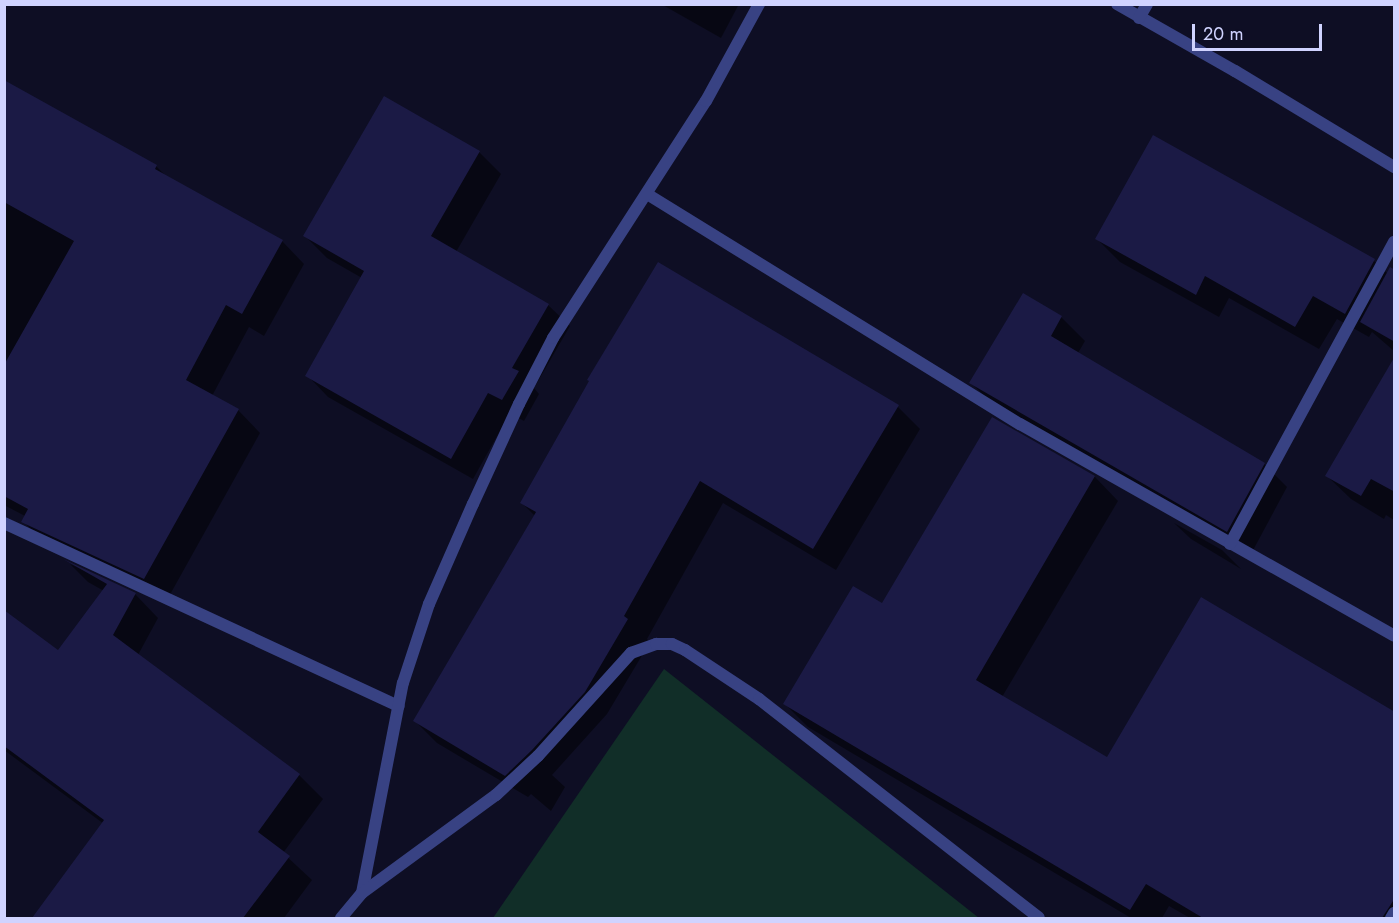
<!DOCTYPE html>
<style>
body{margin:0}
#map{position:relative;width:1399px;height:923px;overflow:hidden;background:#0e0e24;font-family:Jost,sans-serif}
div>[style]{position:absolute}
.green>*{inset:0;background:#112e28}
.shadow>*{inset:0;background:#0007}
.building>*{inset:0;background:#1b1a45}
.street>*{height:12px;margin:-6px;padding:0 6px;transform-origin:6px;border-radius:6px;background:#384283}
span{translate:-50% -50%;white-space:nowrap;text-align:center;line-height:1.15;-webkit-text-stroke:4.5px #0e0e24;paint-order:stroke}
.frame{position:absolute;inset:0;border:6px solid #d0d3ff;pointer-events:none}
.scale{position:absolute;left:1192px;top:24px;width:130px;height:27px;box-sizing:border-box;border:3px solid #d0d3ff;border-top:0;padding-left:8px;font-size:18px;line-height:21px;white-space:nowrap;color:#d0d3ff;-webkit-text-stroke:4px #0e0e24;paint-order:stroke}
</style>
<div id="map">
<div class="green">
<div style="clip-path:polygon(664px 669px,979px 918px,493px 918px)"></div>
</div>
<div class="shadow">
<div style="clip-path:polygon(661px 4px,739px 4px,721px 38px)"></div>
<div style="clip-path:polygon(4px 82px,156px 166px,168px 178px,282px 241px,304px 264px,264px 336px,249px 327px,212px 396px,238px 410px,260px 433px,167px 600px,45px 544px,23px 521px,25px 516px,4px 505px)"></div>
<div style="clip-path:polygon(384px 98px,479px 152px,501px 174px,456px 252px,548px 305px,570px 326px,534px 388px,539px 394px,524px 421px,510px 413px,473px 479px,328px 397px,307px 375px,362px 278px,327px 258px,305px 236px)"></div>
<div style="clip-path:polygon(1153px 137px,1374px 261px,1388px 274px,1394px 272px,1394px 351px,1372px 332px,1369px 337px,1337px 319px,1319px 349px,1229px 298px,1219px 317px,1120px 262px,1097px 239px)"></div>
<div style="clip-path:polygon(1024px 295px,1061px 317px,1085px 341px,1078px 353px,1264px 464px,1287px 487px,1251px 554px,995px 406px,971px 383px)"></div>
<div style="clip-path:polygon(1394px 359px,1394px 520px,1386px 515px,1384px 519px,1351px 499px,1327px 476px)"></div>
<div style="clip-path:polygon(898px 407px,920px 429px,836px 570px,723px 503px,647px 639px,650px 642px,607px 714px,552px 775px,565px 787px,551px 811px,531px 794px,528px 797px,437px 743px,415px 721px,535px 516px,522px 503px)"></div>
<div style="clip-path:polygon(993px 419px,1095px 477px,1118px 501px,1002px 697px,1107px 759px,1394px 714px,1394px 918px,1190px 918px,1169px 906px,1162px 918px,1131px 918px,808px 727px,785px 704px,883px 605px)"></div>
<div style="clip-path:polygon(1174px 523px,1222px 550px,1241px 569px,1191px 539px)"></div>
<div style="clip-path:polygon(70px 564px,135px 594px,158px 618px,138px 655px,299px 775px,323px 799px,283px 853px,312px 880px,284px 918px,33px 918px,104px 824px,4px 750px,4px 612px,58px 652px,104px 591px,88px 582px)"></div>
</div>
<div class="building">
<div style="clip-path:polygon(4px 80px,157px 165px,155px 169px,283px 240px,242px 314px,226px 305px,186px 380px,239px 409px,144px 579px,21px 522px,28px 509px,4px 496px,4px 365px,74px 241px,4px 202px)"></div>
<div style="clip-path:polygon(384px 96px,480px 151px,431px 236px,549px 304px,512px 368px,519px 371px,502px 400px,488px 393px,451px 459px,305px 376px,364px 271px,303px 236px)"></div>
<div style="clip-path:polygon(1153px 135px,1375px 259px,1345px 314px,1313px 296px,1295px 327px,1205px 276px,1196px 295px,1095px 239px)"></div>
<div style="clip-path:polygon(658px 262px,899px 405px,813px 549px,700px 481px,624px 616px,628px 619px,585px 692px,532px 750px,505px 776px,413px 721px,536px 512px,520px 503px,589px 381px,587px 380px)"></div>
<div style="clip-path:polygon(1390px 267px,1395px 270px,1395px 342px,1360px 322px)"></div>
<div style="clip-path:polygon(1023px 293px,1062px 316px,1051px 336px,1265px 463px,1227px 532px,969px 383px)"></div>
<div style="clip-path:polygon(1395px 356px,1395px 492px,1371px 479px,1361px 496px,1325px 476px)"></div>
<div style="clip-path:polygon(992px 417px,1095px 476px,976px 680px,1107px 757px,1201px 597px,1395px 712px,1395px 898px,1382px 918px,1203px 918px,1146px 884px,1130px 910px,783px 704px,853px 586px,882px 603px)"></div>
<div style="clip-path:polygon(63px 559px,136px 593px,113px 635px,300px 774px,258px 832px,290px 856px,243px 918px,32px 918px,104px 820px,4px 746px,4px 610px,58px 650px,107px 584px)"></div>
</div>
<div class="street">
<div style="left:1117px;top:4px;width:136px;rotate:29.6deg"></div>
<div style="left:1235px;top:71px;width:186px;rotate:31.1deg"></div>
<div style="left:1139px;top:18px;width:16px;rotate:-60deg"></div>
<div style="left:647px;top:194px;width:438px;rotate:31.7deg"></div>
<div style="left:1020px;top:424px;width:430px;rotate:29.5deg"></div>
<div style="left:4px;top:523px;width:435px;rotate:24.9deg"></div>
<div style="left:1230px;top:544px;width:344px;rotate:-61.5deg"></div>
<div style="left:362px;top:893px;width:214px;rotate:-79deg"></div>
<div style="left:403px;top:683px;width:83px;rotate:-71.8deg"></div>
<div style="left:429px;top:604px;width:109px;rotate:-66.3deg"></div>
<div style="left:473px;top:504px;width:110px;rotate:-65.3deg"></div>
<div style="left:519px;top:404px;width:74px;rotate:-62.7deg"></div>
<div style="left:553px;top:338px;width:282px;rotate:-57.2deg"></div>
<div style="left:706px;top:101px;width:111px;rotate:-61.3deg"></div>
<div style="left:341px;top:918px;width:33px;rotate:-50deg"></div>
<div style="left:362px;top:893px;width:166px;rotate:-36.2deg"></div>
<div style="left:496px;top:795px;width:57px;rotate:-42.9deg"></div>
<div style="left:538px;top:756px;width:139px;rotate:-47.9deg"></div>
<div style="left:631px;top:653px;width:27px;rotate:-20deg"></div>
<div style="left:656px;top:644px;width:16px"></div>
<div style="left:672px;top:644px;width:14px;rotate:25deg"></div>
<div style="left:685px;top:650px;width:89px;rotate:33.5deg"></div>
<div style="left:759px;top:699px;width:355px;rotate:38deg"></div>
<div style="left:1391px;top:918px;width:6px;rotate:-59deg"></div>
</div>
<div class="frame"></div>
<div class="scale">20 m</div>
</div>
